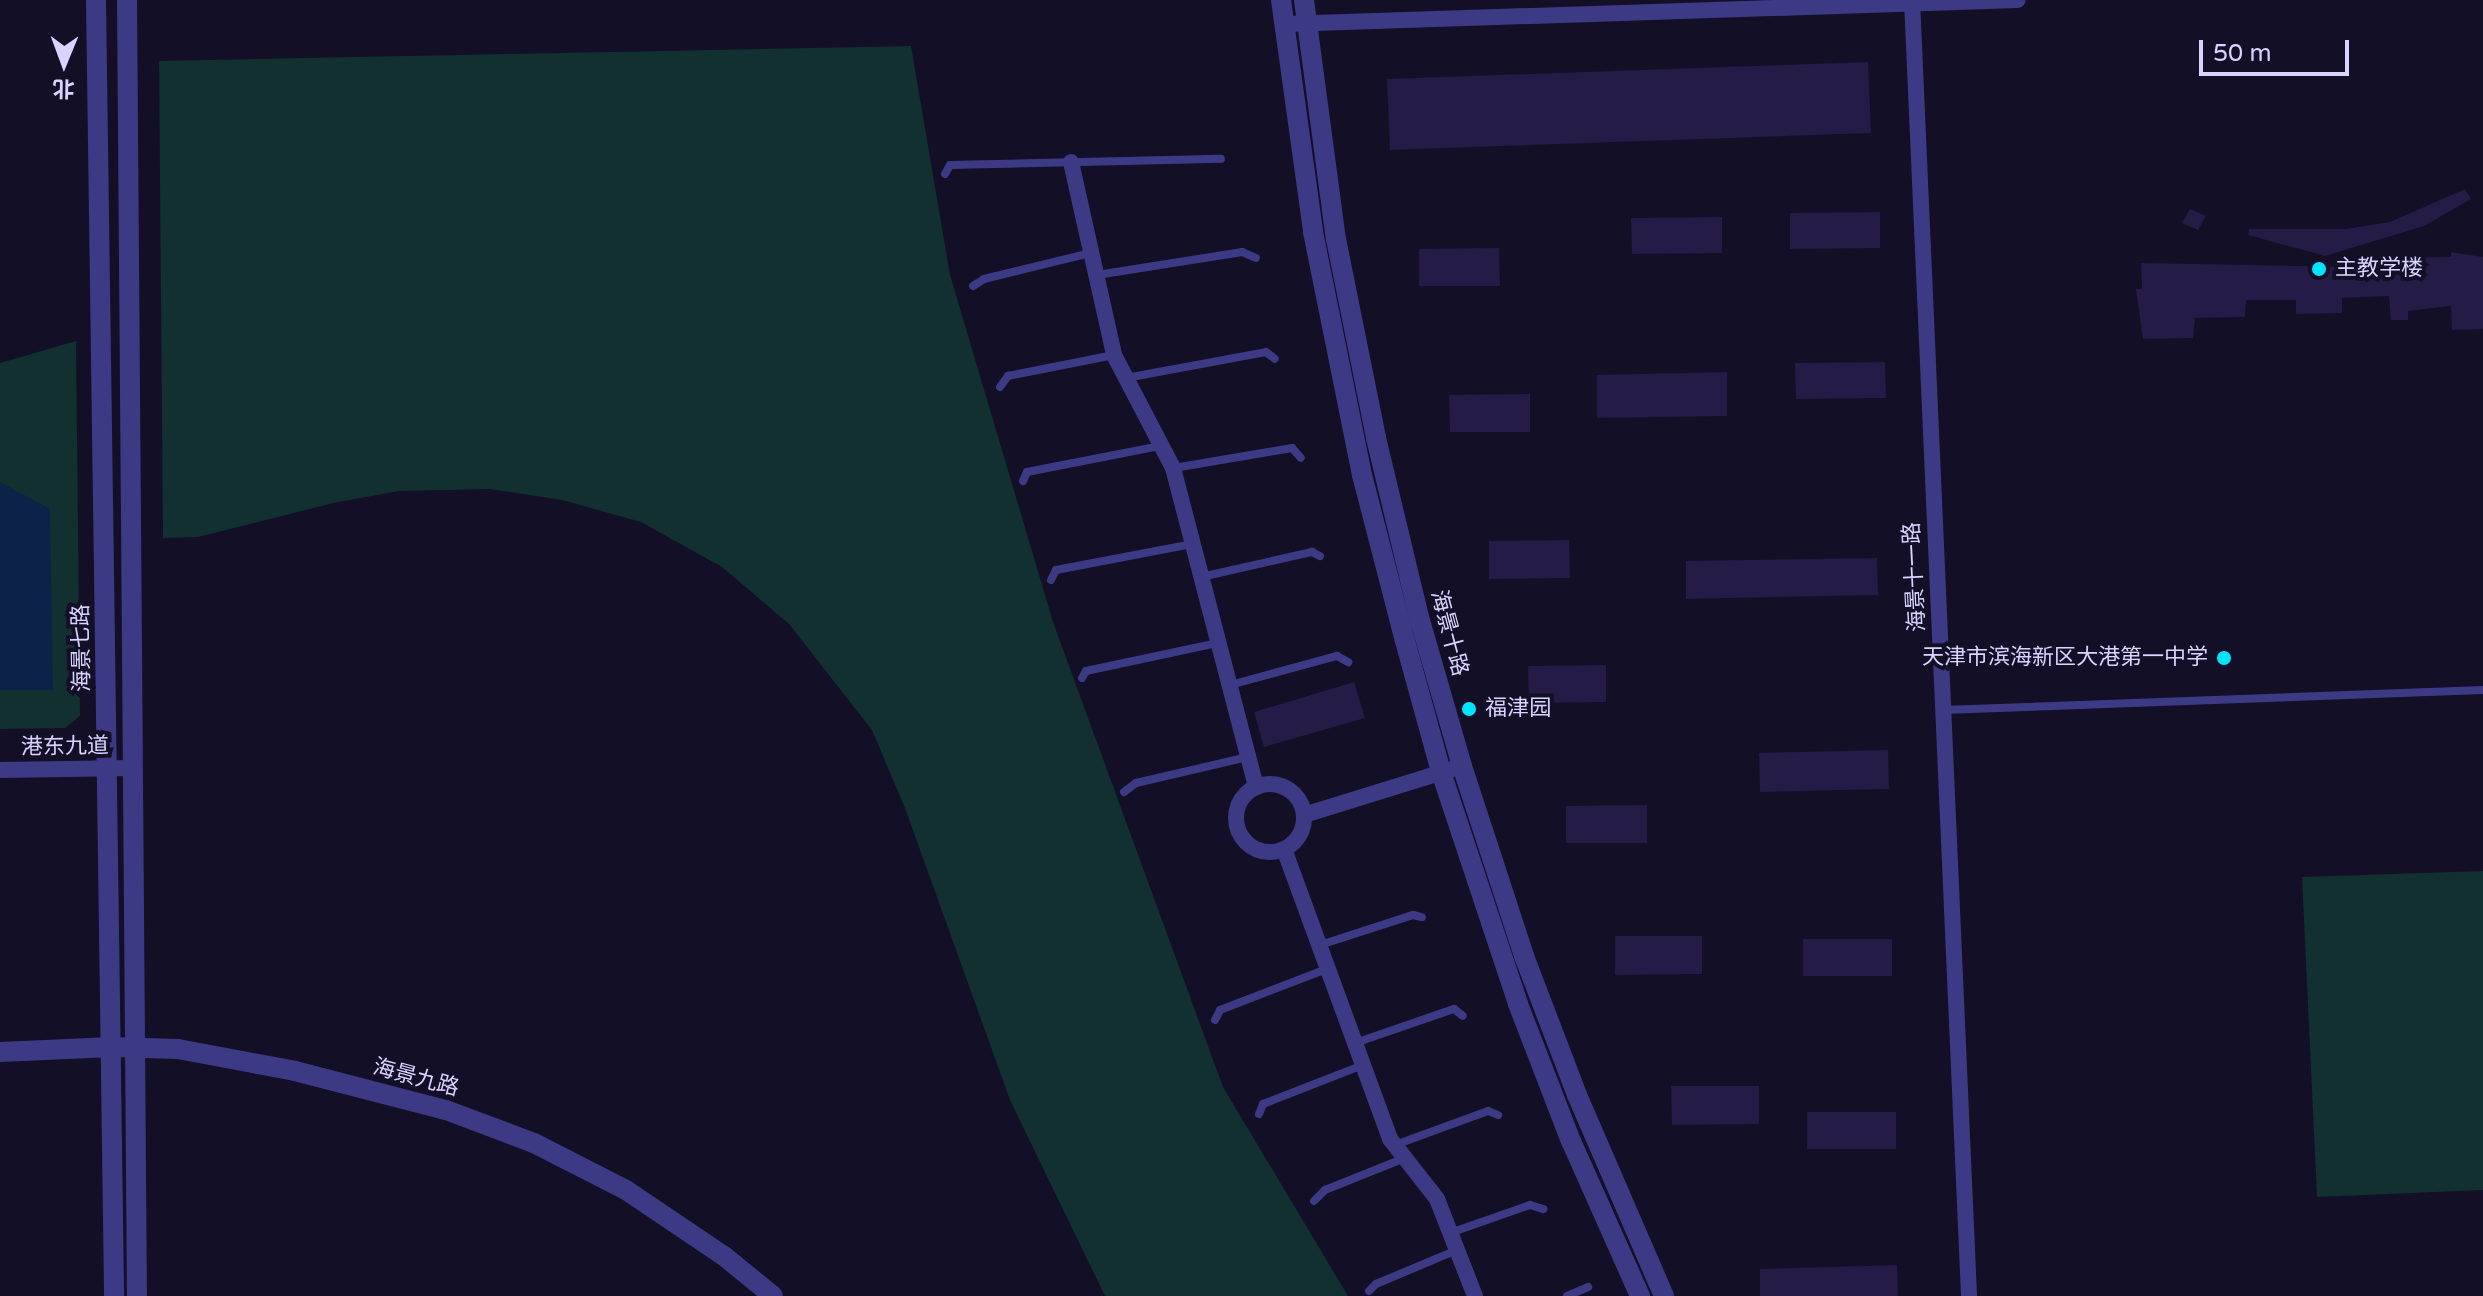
<!DOCTYPE html>
<meta charset="utf-8">
<style>
body{margin:0}
#map{position:relative;width:2483px;height:1296px;overflow:hidden;background:#130f26;font-family:"Varela Round","Noto Sans SC",sans-serif}
div>[style]{position:absolute}
.green>*{inset:0;background:#12302f}
.water>*{inset:0;background:#0c2248}
.building>*{inset:0;background:#241b47}
.service>*{height:8px;margin:-4px;padding:0 4px;transform-origin:4px;border-radius:4px;background:#3d3a85}
.minor>*{height:16px;margin:-8px;padding:0 8px;transform-origin:8px;border-radius:8px;background:#3d3a85}
.minor>.ring{margin:-8px;padding:0;box-sizing:content-box;background:none;border:16px solid #3d3a85;border-radius:50%}
.tertiary>*{height:20px;margin:-10px;padding:0 10px;transform-origin:10px;border-radius:10px;background:#3d3a85}
.dots>*{width:22px;height:22px;translate:-50% -50%;box-sizing:border-box;border:4px solid #130f26;border-radius:50%}
span{translate:-50% -50%;white-space:nowrap;text-align:center;line-height:1.15;-webkit-text-stroke:8px #130f26;paint-order:stroke}
.poi-label{font-size:22px;color:#d9d4ff}
.left{translate:0 -50%;text-align:left}
.right{translate:-100% -50%;text-align:right}
.street-label{font-size:22px;color:#d9d4ff}
.north{position:absolute;left:24px;top:24px;width:80px;height:80px;-webkit-text-stroke:6px #130f26;paint-order:stroke;rotate:181deg;font-size:22px;font-weight:700;line-height:32px;text-align:center;color:#d9d4ff}
.north::after{content:'';display:block;margin:auto;width:28px;height:36px;background:#d9d4ff;clip-path:polygon(50% 0,100% 100%,50% 72%,0 100%)}
.scale{position:absolute;left:2199px;top:40px;width:150px;height:36px;box-sizing:border-box;border:4px solid #d9d4ff;border-top:0;padding-left:10px;font-size:24px;line-height:28px;white-space:nowrap;color:#d9d4ff;-webkit-text-stroke:6px #130f26;paint-order:stroke}
</style>
<div id="map">
<div class="green">
<div style="clip-path:polygon(911px 46px,950px 275px,1053px 622px,1223px 1087px,1348px 1296px,1105px 1296px,1010px 1100px,905px 808px,872px 730px,789px 624px,722px 567px,641px 522px,562px 500px,490px 489px,399px 491px,333px 503px,198px 537px,163px 538px,159px 61px)"></div>
<div style="clip-path:polygon(76px 341px,80px 716px,65px 728px,0 729px,0 363px)"></div>
<div style="clip-path:polygon(2483px 871px,2483px 1190px,2317px 1197px,2302px 877px)"></div>
</div>
<div class="water">
<div style="clip-path:polygon(0 482px,50px 509px,53px 690px,0 690px)"></div>
</div>
<div class="building">
<div style="clip-path:polygon(1868px 62px,1871px 133px,1390px 150px,1387px 79px)"></div>
<div style="clip-path:polygon(2465px 189px,2471px 199px,2424px 226px,2325px 256px,2248px 235px,2249px 229px,2346px 229px,2390px 222px)"></div>
<div style="clip-path:polygon(2190px 209px,2206px 216px,2198px 230px,2182px 223px)"></div>
<div style="clip-path:polygon(1880px 212px,1880px 248px,1790px 249px,1790px 213px)"></div>
<div style="clip-path:polygon(1722px 217px,1722px 253px,1632px 254px,1631px 218px)"></div>
<div style="clip-path:polygon(1499px 248px,1500px 286px,1419px 286px,1419px 249px)"></div>
<div style="clip-path:polygon(2451px 252px,2483px 257px,2483px 329px,2452px 330px,2451px 306px,2408px 311px,2408px 320px,2391px 320px,2389px 296px,2342px 298px,2342px 313px,2296px 314px,2296px 300px,2246px 300px,2245px 317px,2195px 318px,2193px 338px,2143px 339px,2136px 289px,2142px 289px,2141px 263px,2352px 267px,2354px 258px,2451px 257px)"></div>
<div style="clip-path:polygon(1885px 362px,1886px 398px,1796px 399px,1795px 363px)"></div>
<div style="clip-path:polygon(1727px 372px,1727px 416px,1597px 418px,1597px 375px)"></div>
<div style="clip-path:polygon(1530px 394px,1530px 432px,1450px 432px,1449px 395px)"></div>
<div style="clip-path:polygon(1569px 540px,1570px 578px,1489px 579px,1489px 541px)"></div>
<div style="clip-path:polygon(1877px 558px,1878px 595px,1686px 599px,1686px 561px)"></div>
<div style="clip-path:polygon(1606px 665px,1606px 702px,1529px 703px,1528px 666px)"></div>
<div style="clip-path:polygon(1354px 682px,1365px 718px,1264px 747px,1254px 712px)"></div>
<div style="clip-path:polygon(1888px 750px,1889px 789px,1760px 792px,1759px 753px)"></div>
<div style="clip-path:polygon(1647px 805px,1647px 843px,1566px 843px,1566px 806px)"></div>
<div style="clip-path:polygon(1615px 936px,1702px 936px,1702px 974px,1615px 975px)"></div>
<div style="clip-path:polygon(1803px 939px,1892px 939px,1892px 976px,1803px 976px)"></div>
<div style="clip-path:polygon(1671px 1086px,1759px 1086px,1759px 1124px,1672px 1125px)"></div>
<div style="clip-path:polygon(1807px 1112px,1896px 1112px,1896px 1149px,1807px 1149px)"></div>
<div style="clip-path:polygon(1897px 1265px,1898px 1296px,1760px 1296px,1760px 1269px)"></div>
</div>
<div class="service">
<div style="left:945px;top:174px;width:10px;rotate:-61deg"></div>
<div style="left:950px;top:165px;width:271px;rotate:-1.3deg"></div>
<div style="left:1097px;top:275px;width:147px;rotate:-9deg"></div>
<div style="left:1242px;top:252px;width:15px;rotate:23deg"></div>
<div style="left:973px;top:286px;width:13px;rotate:-32deg"></div>
<div style="left:984px;top:279px;width:110px;rotate:-13.7deg"></div>
<div style="left:1126px;top:378px;width:142px;rotate:-10.5deg"></div>
<div style="left:1266px;top:352px;width:11px;rotate:38deg"></div>
<div style="left:1000px;top:387px;width:14px;rotate:-54deg"></div>
<div style="left:1008px;top:376px;width:108px;rotate:-11.2deg"></div>
<div style="left:1174px;top:468px;width:120px;rotate:-9.6deg"></div>
<div style="left:1292px;top:448px;width:13px;rotate:48deg"></div>
<div style="left:1023px;top:481px;width:10px;rotate:-66deg"></div>
<div style="left:1027px;top:472px;width:136px;rotate:-11.1deg"></div>
<div style="left:1201px;top:577px;width:114px;rotate:-12.7deg"></div>
<div style="left:1312px;top:552px;width:9px;rotate:27deg"></div>
<div style="left:1051px;top:580px;width:11px;rotate:-63deg"></div>
<div style="left:1056px;top:570px;width:138px;rotate:-10.8deg"></div>
<div style="left:1082px;top:678px;width:8px;rotate:-60deg"></div>
<div style="left:1086px;top:671px;width:135px;rotate:-12deg"></div>
<div style="left:1230px;top:685px;width:111px;rotate:-15.2deg"></div>
<div style="left:1337px;top:656px;width:13px;rotate:29deg"></div>
<div style="left:1943px;top:710px;width:540px;rotate:-2.12deg"></div>
<div style="left:1124px;top:792px;width:15px;rotate:-37deg"></div>
<div style="left:1136px;top:783px;width:115px;rotate:-13.1deg"></div>
<div style="left:1320px;top:945px;width:98px;rotate:-17.9deg"></div>
<div style="left:1413px;top:915px;width:9px;rotate:13deg"></div>
<div style="left:1215px;top:1020px;width:11px;rotate:-63deg"></div>
<div style="left:1220px;top:1010px;width:115px;rotate:-21deg"></div>
<div style="left:1355px;top:1043px;width:105px;rotate:-19deg"></div>
<div style="left:1454px;top:1009px;width:11px;rotate:38deg"></div>
<div style="left:1259px;top:1114px;width:11px;rotate:-68deg"></div>
<div style="left:1263px;top:1104px;width:107px;rotate:-21.3deg"></div>
<div style="left:1395px;top:1145px;width:99px;rotate:-20.1deg"></div>
<div style="left:1488px;top:1111px;width:11px;rotate:22deg"></div>
<div style="left:1314px;top:1201px;width:16px;rotate:-45deg"></div>
<div style="left:1325px;top:1190px;width:86px;rotate:-21.8deg"></div>
<div style="left:1450px;top:1233px;width:85px;rotate:-19.3deg"></div>
<div style="left:1530px;top:1205px;width:14px;rotate:17deg"></div>
<div style="left:1369px;top:1291px;width:10px;rotate:-45deg"></div>
<div style="left:1376px;top:1284px;width:88px;rotate:-22.8deg"></div>
<div style="left:1567px;top:1296px;width:23px;rotate:-23deg"></div>
</div>
<div class="minor">
<div style="left:1912px;top:0;width:1297px;rotate:87.48deg"></div>
<div style="left:1284px;top:24px;width:734px;rotate:-1.87deg"></div>
<div style="left:1071px;top:162px;width:198px;rotate:77.4deg"></div>
<div style="left:1114px;top:355px;width:127px;rotate:62.4deg"></div>
<div style="left:1173px;top:468px;width:330px;rotate:75.4deg"></div>
<div style="left:0;top:770px;width:132px;rotate:-0.9deg"></div>
<div class="ring" style="left:1236px;top:784px;width:52px;height:52px"></div>
<div style="left:1304px;top:815px;width:156px;rotate:-17.2deg"></div>
<div style="left:1284px;top:849px;width:309px;rotate:69.9deg"></div>
<div style="left:1390px;top:1139px;width:76px;rotate:51.9deg"></div>
<div style="left:1437px;top:1199px;width:104px;rotate:68.6deg"></div>
</div>
<div class="tertiary">
<div style="left:96px;top:0;width:1296px;rotate:89.2deg"></div>
<div style="left:127px;top:0;width:1296px;rotate:89.56deg"></div>
<div style="left:1281px;top:0;width:234px;rotate:82.1deg"></div>
<div style="left:1313px;top:232px;width:248px;rotate:78.6deg"></div>
<div style="left:1362px;top:475px;width:171px;rotate:75.5deg"></div>
<div style="left:1405px;top:641px;width:136px;rotate:74.6deg"></div>
<div style="left:1441px;top:772px;width:244px;rotate:71.6deg"></div>
<div style="left:1518px;top:1004px;width:147px;rotate:68.9deg"></div>
<div style="left:1571px;top:1141px;width:170px;rotate:66deg"></div>
<div style="left:1304px;top:0;width:241px;rotate:82.4deg"></div>
<div style="left:1336px;top:239px;width:203px;rotate:78.6deg"></div>
<div style="left:1376px;top:438px;width:184px;rotate:76.5deg"></div>
<div style="left:1419px;top:617px;width:155px;rotate:73.9deg"></div>
<div style="left:1462px;top:766px;width:200px;rotate:71.9deg"></div>
<div style="left:1524px;top:956px;width:149px;rotate:69.1deg"></div>
<div style="left:1577px;top:1095px;width:219px;rotate:66.6deg"></div>
<div style="left:0;top:1052px;width:112px;rotate:-2.6deg"></div>
<div style="left:112px;top:1047px;width:66px;rotate:1.7deg"></div>
<div style="left:178px;top:1049px;width:119px;rotate:10.6deg"></div>
<div style="left:295px;top:1071px;width:156px;rotate:14.5deg"></div>
<div style="left:446px;top:1110px;width:94px;rotate:20.6deg"></div>
<div style="left:534px;top:1143px;width:103px;rotate:27.1deg"></div>
<div style="left:626px;top:1190px;width:118px;rotate:34deg"></div>
<div style="left:724px;top:1256px;width:63px;rotate:39.2deg"></div>
</div>
<div class="dots">
<div style="left:2319px;top:269px;background:#00e5ff"></div>
<div style="left:2224px;top:658px;background:#00e5ff"></div>
<div style="left:1469px;top:709px;background:#00e5ff"></div>
</div>
<div class="poi-label">
<span class="left" style="left:2335px;top:269px">主教学楼</span>
<span class="right" style="left:2208px;top:658px">天津市滨海新区大港第一中学</span>
<span class="left" style="left:1485px;top:709px">福津园</span>
</div>
<div class="street-label">
<span style="left:1915px;top:577px;rotate:-93deg">海景十一路</span>
<span style="left:1449px;top:633px;rotate:75deg">海景十路</span>
<span style="left:82px;top:648px;rotate:-91deg">海景七路</span>
<span style="left:65px;top:747px;rotate:-1deg">港东九道</span>
<span style="left:416px;top:1078px;rotate:15deg">海景九路</span>
</div>
<div class="north">北</div>
<div class="scale">50 m</div>
</div>
